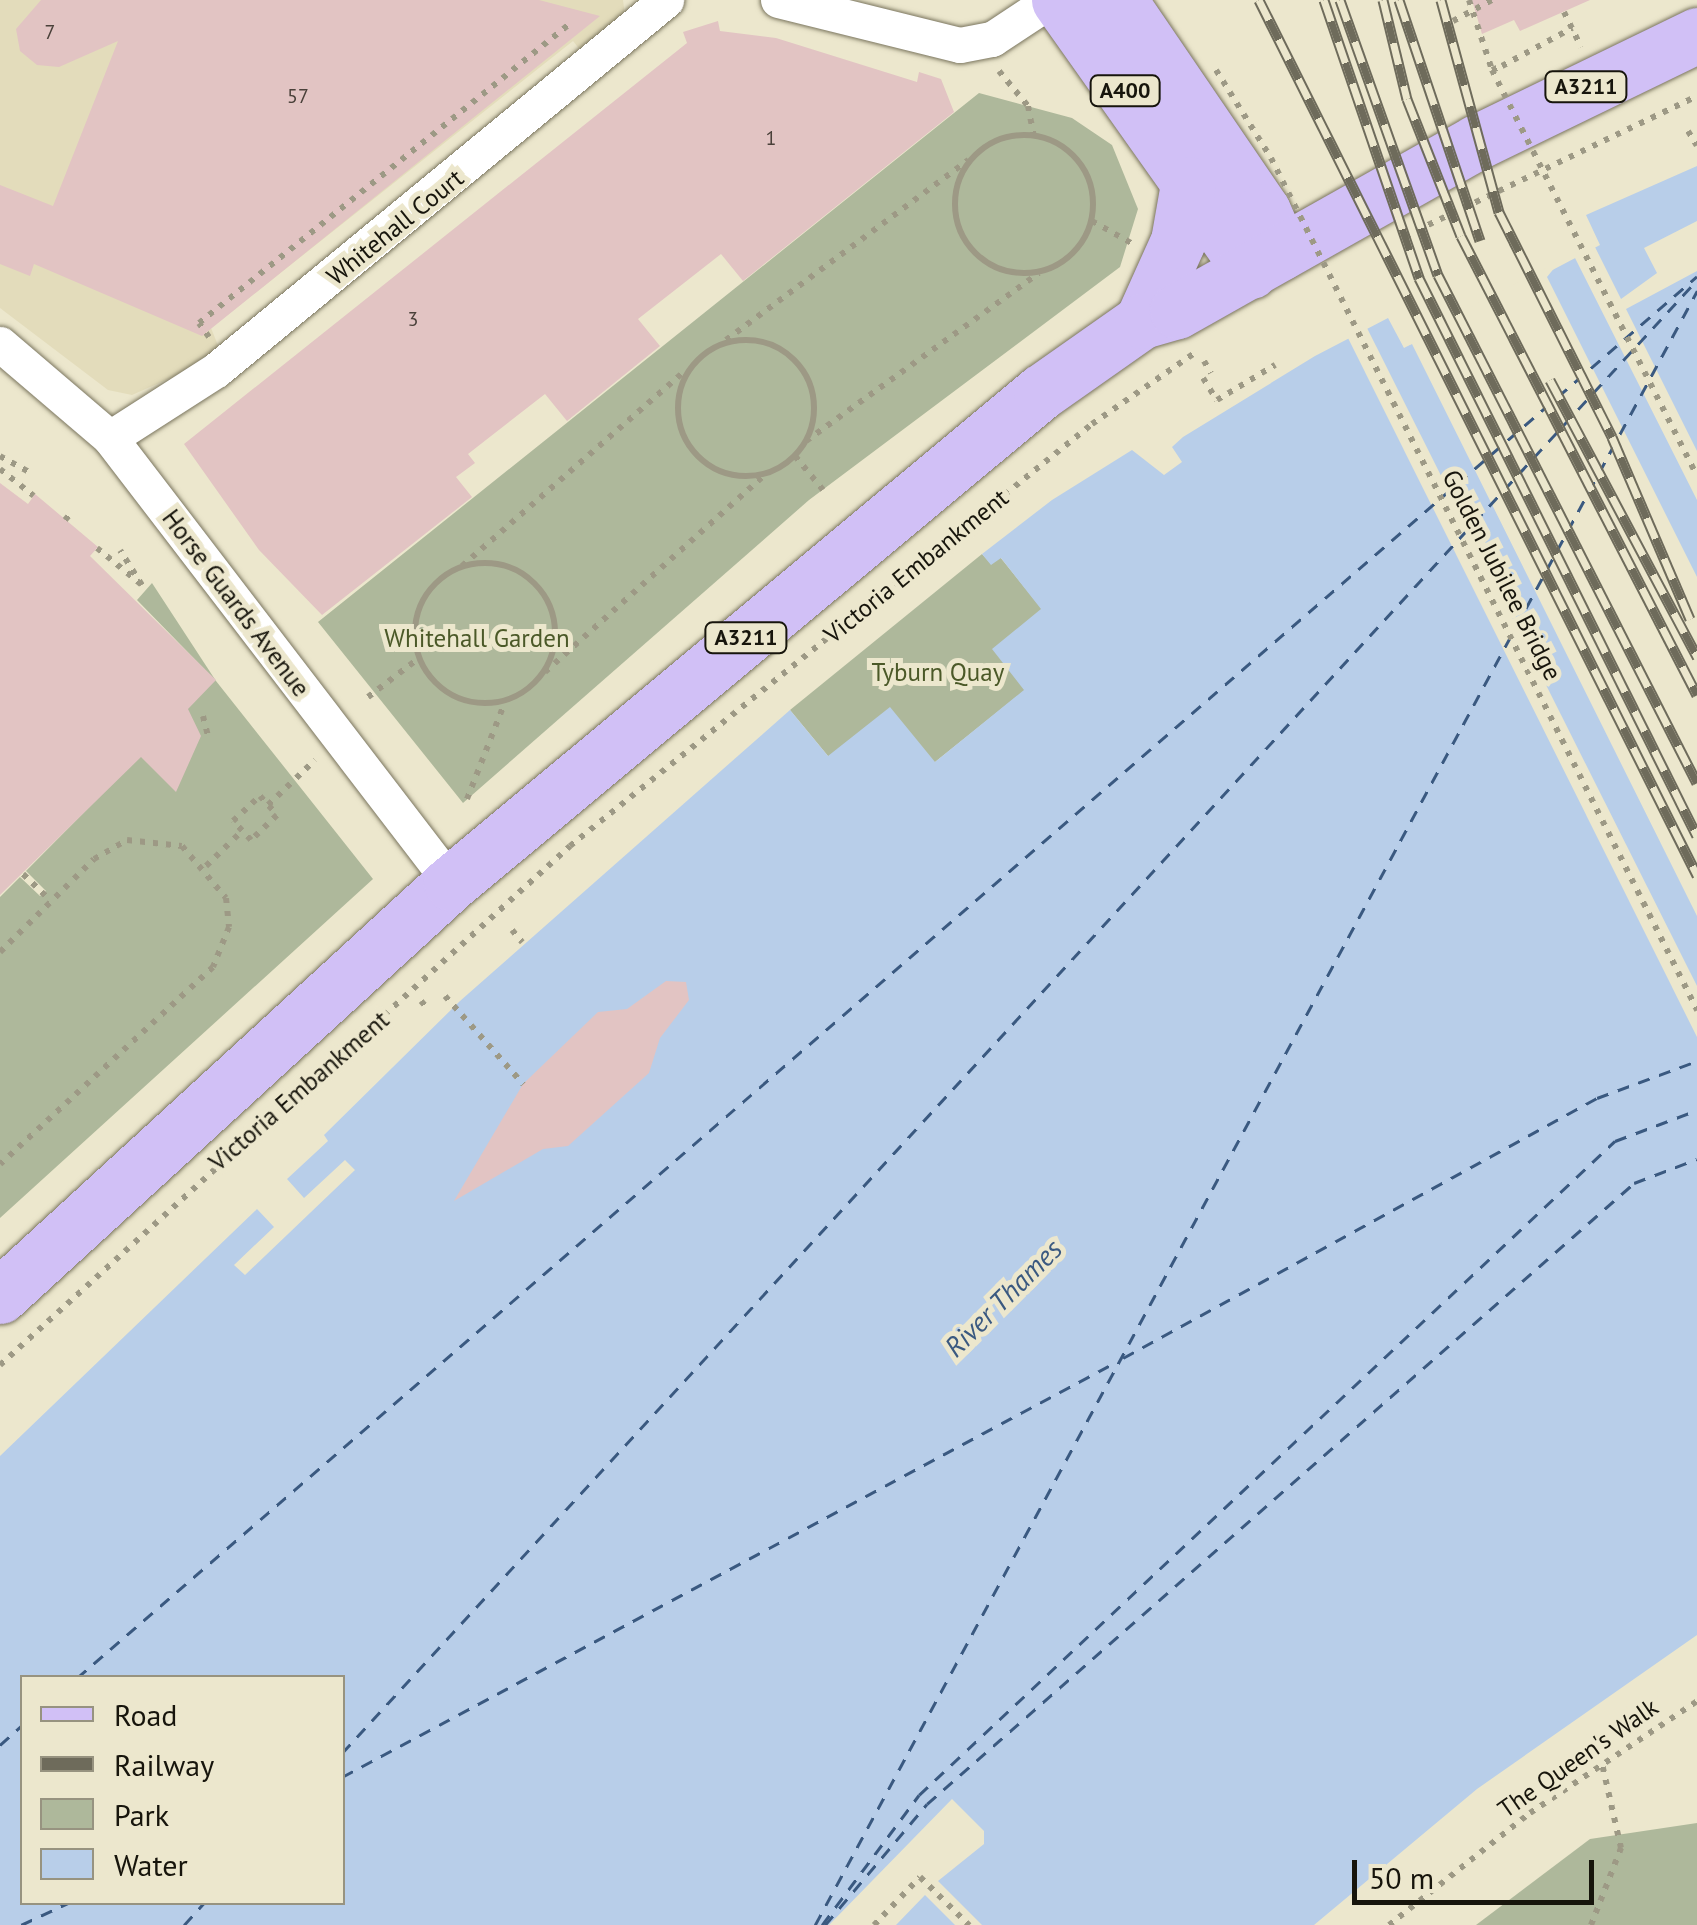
<!DOCTYPE html>
<style>
body{margin:0}
#map{position:relative;width:1697px;height:1925px;overflow:hidden;background:#ece7cd;font-family:"PT Sans",sans-serif}
div>[style]{position:absolute}
.built>*{inset:0;background:#e3dcbb}
.green>*{inset:0;background:#aeb89b}
.water>*{inset:0;background:#b8cee9}
.pier>*{inset:0;background:#ece7cd}
.ferry>*{height:2.5px;margin-top:-1.25px;transform-origin:0;background:repeating-linear-gradient(90deg,#3a5980 0 12px,transparent 0 22px)}
.building>*{inset:0;background:#e2c4c3}
.path>*{height:6px;margin-top:-3px;transform-origin:0;background:repeating-linear-gradient(90deg,#9d9985 0 5px,transparent 0 13px)}
.path>.ring{margin:-3px;padding:0;box-sizing:content-box;background:none;border:6px solid #9d9985;border-radius:50%}
.roads{filter:drop-shadow(0 0 2px #7a755e) drop-shadow(0 0 2px #7a755e)}
.minor>*{height:35px;margin:-17.5px;padding:0 17.5px;transform-origin:17.5px;border-radius:17.5px;background:#fff}
.primary>*{height:55px;margin:-27.5px;padding:0 27.5px;transform-origin:27.5px;border-radius:27.5px;background:#d1c0f6}
.rail>*{height:11px;margin-top:-5.5px;transform-origin:0;background:repeating-linear-gradient(90deg,#ece7cd 0 22px,#6e6b5b 0 44px);box-sizing:border-box;border-block:2px solid #6e6b5b}
.path-bridge>*{height:6px;margin-top:-3px;transform-origin:0;background:repeating-linear-gradient(90deg,#9d9985 0 5px,transparent 0 13px)}
span{translate:-50% -50%;white-space:nowrap;text-align:center;line-height:1.15;-webkit-text-stroke:10px #ece7cd;paint-order:stroke}
.number-label{font-size:20px;color:#4a413a}
.number-label span{-webkit-text-stroke-width:0}
.shield-label span{padding:2px 8px;background:#ece7cd;border:2px solid;border-radius:8px;-webkit-text-stroke-width:0}
.shield-label{font-size:22px;color:#17150c;font-weight:700}
.street-label{font-size:25px;color:#17150c}
.park-label{font-size:25px;color:#4b5928}
.water-label{font-size:28px;color:#3a5980;font-style:italic}
.legend{position:absolute;left:20px;top:1675px;width:325px;height:230px;box-sizing:border-box;background:#ece7cd;border:2px solid #979380;margin:0;padding:12px 18px;list-style:none;font-size:30px;color:#17150c}
.legend li{display:flex;align-items:center;gap:20px;height:50px}
.legend b{width:50px;border:2px solid #979380}
.scale{position:absolute;left:1352px;top:1860px;width:242px;height:45px;box-sizing:border-box;border:5px solid #17150c;border-top:0;padding-left:12px;font-size:30px;line-height:35px;white-space:nowrap;color:#17150c;-webkit-text-stroke:8px #ece7cd;paint-order:stroke}
</style>
<div id="map">
<div class="built">
<div style="clip-path:polygon(0 0,623px 0,625px 16px,588px 60px,573px 41px,211px 328px,219px 348px,209px 361px,132px 395px,108px 390px,0 308px)"></div>
</div>
<div class="green">
<div style="clip-path:polygon(979px 93px,1072px 118px,1112px 145px,1138px 209px,1120px 267px,809px 500px,463px 803px,318px 622px)"></div>
<div style="clip-path:polygon(982px 554px,991px 564px,1000px 557px,1042px 609px,1025px 690px,935px 762px,828px 756px,790px 710px)"></div>
<div style="clip-path:polygon(152px 583px,216px 681px,373px 879px,0 1218px,0 897px,20px 877px,40px 896px,46px 891px,26px 871px,215px 680px,137px 600px)"></div>
<div style="clip-path:polygon(1697px 1823px,1697px 1925px,1476px 1925px,1590px 1839px)"></div>
</div>
<div class="water">
<div style="clip-path:polygon(evenodd,1697px 166px,1697px 1635px,1477px 1789px,1314px 1925px,0 1925px,0 1456px,257px 1209px,274px 1227px,234px 1265px,245px 1275px,355px 1170px,345px 1160px,304px 1198px,287px 1179px,328px 1141px,324px 1135px,460px 1001px,790px 710px,828px 756px,890px 707px,935px 762px,1024px 690px,992px 649px,1041px 609px,1001px 558px,991px 565px,982px 554px,1052px 500px,1132px 450px,1164px 475px,1182px 462px,1172px 447px,1183px 437px,1315px 356px,1388px 318px,1404px 348px,1600px 245px,1586px 215px,1697px 166px,22px 1678px,342px 1678px,342px 1902px,22px 1902px,22px 1678px)"></div>
</div>
<div class="pier">
<div style="clip-path:polygon(1697px 221px,1697px 271px,1626px 309px,1697px 451px,1697px 500px,1573px 254px,1593px 243px,1621px 299px,1657px 273px,1644px 248px)"></div>
<div style="clip-path:polygon(1560px 261px,1547px 277px,1697px 577px,1697px 916px,1412px 344px,1404px 347px,1387px 313px,1405px 341px)"></div>
<div style="clip-path:polygon(1365px 324px,1697px 986px,1697px 1037px,1346px 334px)"></div>
<div style="clip-path:polygon(952px 1799px,984px 1831px,984px 1844px,938px 1881px,982px 1925px,955px 1925px,925px 1895px,896px 1925px,829px 1925px)"></div>
</div>
<div class="ferry">
<div style="left:1123px;top:1358px;width:541px;rotate:-28.75deg"></div>
<div style="left:1597px;top:1098px;width:107px;rotate:-20.3deg"></div>
<div style="left:77px;top:1678px;width:2142px;rotate:-40.87deg"></div>
<div style="left:0;top:1745px;width:30px;rotate:-42deg"></div>
<div style="left:342px;top:1753px;width:2001px;rotate:-47.39deg"></div>
<div style="left:342px;top:1777px;width:878px;rotate:-28.2deg"></div>
<div style="left:21px;top:1925px;width:54px;rotate:-25.1deg"></div>
<div style="left:184px;top:1925px;width:31px;rotate:-48deg"></div>
<div style="left:815px;top:1925px;width:1857px;rotate:-61.64deg"></div>
<div style="left:822px;top:1925px;width:162px;rotate:-53.3deg"></div>
<div style="left:919px;top:1795px;width:955px;rotate:-43.22deg"></div>
<div style="left:1615px;top:1141px;width:88px;rotate:-20.7deg"></div>
<div style="left:825px;top:1925px;width:158px;rotate:-49.9deg"></div>
<div style="left:927px;top:1804px;width:941px;rotate:-41.29deg"></div>
<div style="left:1634px;top:1183px;width:67px;rotate:-20.9deg"></div>
</div>
<div class="building">
<div style="clip-path:polygon(41px 0,539px 0,600px 16px,202px 336px,34px 264px,30px 276px,0 264px,0 185px,53px 206px,118px 41px,59px 67px,37px 65px,20px 51px,16px 29px)"></div>
<div style="clip-path:polygon(1472px 0,1590px 0,1520px 31px,1514px 20px,1482px 34px)"></div>
<div style="clip-path:polygon(718px 21px,720px 31px,776px 38px,917px 82px,919px 72px,941px 79px,954px 112px,743px 281px,721px 254px,638px 319px,660px 346px,567px 421px,545px 394px,468px 454px,475px 463px,456px 477px,472px 497px,322px 615px,259px 550px,184px 444px,687px 43px,683px 32px)"></div>
<div style="clip-path:polygon(0 483px,28px 504px,35px 494px,98px 547px,90px 556px,216px 680px,188px 709px,201px 736px,176px 792px,141px 757px,0 895px)"></div>
<div style="clip-path:polygon(666px 981px,686px 982px,689px 1000px,660px 1038px,649px 1073px,568px 1146px,543px 1149px,454px 1201px,523px 1084px,598px 1012px,627px 1009px)"></div>
</div>
<div class="path">
<div style="left:1564px;top:12px;width:39px;rotate:64deg"></div>
<div style="left:1453px;top:21px;width:44px;rotate:-28.3deg"></div>
<div style="left:1502px;top:66px;width:80px;rotate:-28.5deg"></div>
<div style="left:999px;top:71px;width:45px;rotate:50.4deg"></div>
<div style="left:1028px;top:106px;width:31px;rotate:79deg"></div>
<div style="left:1688px;top:131px;width:17px;rotate:59deg"></div>
<div class="ring" style="left:955px;top:135px;width:132px;height:132px"></div>
<div style="left:1092px;top:221px;width:47px;rotate:29.3deg"></div>
<div style="left:1405px;top:236px;width:324px;rotate:-25.6deg"></div>
<div style="left:209px;top:337px;width:17px;rotate:-126deg"></div>
<div style="left:199px;top:323px;width:479px;rotate:-38.9deg"></div>
<div class="ring" style="left:678px;top:340px;width:130px;height:130px"></div>
<div style="left:726px;top:340px;width:302px;rotate:-36.6deg"></div>
<div style="left:1204px;top:361px;width:14px;rotate:60deg"></div>
<div style="left:1203px;top:378px;width:26px;rotate:58deg"></div>
<div style="left:1217px;top:400px;width:68px;rotate:-31.1deg"></div>
<div style="left:806px;top:441px;width:287px;rotate:-35.8deg"></div>
<div style="left:0;top:456px;width:33px;rotate:29deg"></div>
<div style="left:795px;top:456px;width:44px;rotate:50.5deg"></div>
<div style="left:0;top:469px;width:43px;rotate:38.5deg"></div>
<div style="left:65px;top:520px;width:11px;rotate:-49deg"></div>
<div style="left:97px;top:548px;width:58px;rotate:39.4deg"></div>
<div style="left:142px;top:585px;width:41px;rotate:-122.2deg"></div>
<div class="ring" style="left:415px;top:563px;width:134px;height:134px"></div>
<div style="left:462px;top:566px;width:298px;rotate:-41.2deg"></div>
<div style="left:545px;top:672px;width:298px;rotate:-41.9deg"></div>
<div style="left:368px;top:697px;width:64px;rotate:-37.4deg"></div>
<div style="left:203px;top:716px;width:21px;rotate:76deg"></div>
<div style="left:260px;top:796px;width:25px;rotate:48deg"></div>
<div style="left:277px;top:815px;width:36px;rotate:136deg"></div>
<div style="left:251px;top:840px;width:26px;rotate:-133deg"></div>
<div style="left:233px;top:821px;width:37px;rotate:-43deg"></div>
<div style="left:467px;top:799px;width:104px;rotate:-68.6deg"></div>
<div style="left:268px;top:805px;width:65px;rotate:-43.8deg"></div>
<div style="left:206px;top:866px;width:50px;rotate:-44.2deg"></div>
<div style="left:23px;top:874px;width:39px;rotate:44deg"></div>
<div style="left:512px;top:930px;width:16px;rotate:50deg"></div>
<div style="left:0;top:952px;width:132px;rotate:-44.7deg"></div>
<div style="left:94px;top:859px;width:38px;rotate:-30deg"></div>
<div style="left:127px;top:840px;width:55px;rotate:6.2deg"></div>
<div style="left:182px;top:846px;width:68px;rotate:49.8deg"></div>
<div style="left:226px;top:898px;width:29px;rotate:84deg"></div>
<div style="left:229px;top:927px;width:43px;rotate:111.8deg"></div>
<div style="left:213px;top:967px;width:290px;rotate:137.2deg"></div>
<div style="left:445px;top:996px;width:118px;rotate:48.4deg"></div>
<div style="left:421px;top:1001px;width:12px;rotate:48deg"></div>
<div style="left:0;top:1365px;width:771px;rotate:-42.32deg"></div>
<div style="left:570px;top:846px;width:671px;rotate:-38.95deg"></div>
<div style="left:1092px;top:424px;width:123px;rotate:-34.7deg"></div>
<div style="left:874px;top:1925px;width:66px;rotate:-46.2deg"></div>
<div style="left:920px;top:1877px;width:69px;rotate:44.4deg"></div>
<div style="left:1389px;top:1925px;width:180px;rotate:-38.5deg"></div>
<div style="left:1530px;top:1813px;width:201px;rotate:-33.8deg"></div>
<div style="left:1591px;top:1925px;width:83px;rotate:-68.7deg"></div>
<div style="left:1621px;top:1848px;width:86px;rotate:-102.7deg"></div>
</div>
<div class="roads">
<div class="minor">
<div style="left:778px;top:0;width:187px;rotate:13.9deg"></div>
<div style="left:960px;top:45px;width:33px;rotate:-11deg"></div>
<div style="left:992px;top:39px;width:71px;rotate:-33.5deg"></div>
<div style="left:0;top:344px;width:145px;rotate:40.5deg"></div>
<div style="left:110px;top:438px;width:561px;rotate:52.54deg"></div>
<div style="left:110px;top:438px;width:126px;rotate:-32.7deg"></div>
<div style="left:216px;top:370px;width:583px;rotate:-39.43deg"></div>
</div>
<div class="primary">
<div style="left:1059px;top:0;width:332px;rotate:54.7deg"></div>
<div style="left:1119px;top:0;width:255px;rotate:55.7deg"></div>
<div style="left:1263px;top:211px;width:45px;rotate:66.3deg"></div>
<div style="left:1142px;top:321px;width:88px;rotate:-65.8deg"></div>
<div style="left:1178px;top:241px;width:58px;rotate:-80deg"></div>
<div style="left:0;top:1296px;width:612px;rotate:-42.48deg"></div>
<div style="left:451px;top:883px;width:768px;rotate:-39.77deg"></div>
<div style="left:1041px;top:392px;width:123px;rotate:-35.1deg"></div>
<div style="left:1142px;top:321px;width:36px;rotate:-16deg"></div>
<div style="left:1177px;top:311px;width:344px;rotate:-29.4deg"></div>
<div style="left:1477px;top:142px;width:245px;rotate:-25.9deg"></div>
</div>
</div>
<div class="rail">
<div style="left:1259px;top:0;width:979px;rotate:63.41deg"></div>
<div style="left:1324px;top:0;width:294px;rotate:71.1deg"></div>
<div style="left:1419px;top:278px;width:623px;rotate:63.52deg"></div>
<div style="left:1340px;top:0;width:292px;rotate:70.4deg"></div>
<div style="left:1438px;top:275px;width:570px;rotate:62.99deg"></div>
<div style="left:1383px;top:0;width:102px;rotate:76.4deg"></div>
<div style="left:1407px;top:99px;width:147px;rotate:68.5deg"></div>
<div style="left:1461px;top:236px;width:516px;rotate:62.79deg"></div>
<div style="left:1399px;top:0;width:254px;rotate:71.4deg"></div>
<div style="left:1441px;top:0;width:220px;rotate:74.7deg"></div>
<div style="left:1499px;top:212px;width:252px;rotate:63.3deg"></div>
<div style="left:1612px;top:437px;width:198px;rotate:66.8deg"></div>
<div style="left:1550px;top:380px;width:314px;rotate:62deg"></div>
</div>
<div class="path-bridge">
<div style="left:1469px;top:0;width:74px;rotate:71.8deg"></div>
<div style="left:1492px;top:70px;width:11px;rotate:-22deg"></div>
<div style="left:1216px;top:70px;width:104px;rotate:58deg"></div>
<div style="left:1271px;top:158px;width:953px;rotate:63.43deg"></div>
<div style="left:1492px;top:70px;width:454px;rotate:63.2deg"></div>
</div>
<div class="number-label">
<span style="left:50px;top:32px">7</span>
<span style="left:298px;top:96px">57</span>
<span style="left:771px;top:138px">1</span>
<span style="left:413px;top:319px">3</span>
</div>
<div class="shield-label">
<span style="left:1586px;top:87px">A3211</span>
<span style="left:1125px;top:91px">A400</span>
<span style="left:746px;top:638px">A3211</span>
</div>
<div class="street-label">
<span style="left:395px;top:227px;rotate:-39deg">Whitehall Court</span>
<span style="left:916px;top:566px;rotate:-39deg">Victoria Embankment</span>
<span style="left:1502px;top:575px;rotate:63deg">Golden Jubilee Bridge</span>
<span style="left:236px;top:603px;rotate:53deg">Horse Guards Avenue</span>
<span style="left:299px;top:1091px;rotate:-41deg">Victoria Embankment</span>
<span style="left:1578px;top:1758px;rotate:-35deg">The Queen's Walk</span>
</div>
<div class="park-label">
<span style="left:477px;top:638px">Whitehall Garden</span>
<span style="left:938px;top:672px">Tyburn Quay</span>
</div>
<div class="water-label">
<span style="left:1003px;top:1298px;rotate:-45deg">River Thames</span>
</div>
<ul class="legend">
<li><b style="height:12px;background:#d1c0f6"></b>Road</li>
<li><b style="height:12px;background:#6e6b5b"></b>Railway</li>
<li><b style="height:28px;background:#aeb89b"></b>Park</li>
<li><b style="height:28px;background:#b8cee9"></b>Water</li>
</ul>
<div class="scale">50 m</div>
</div>
